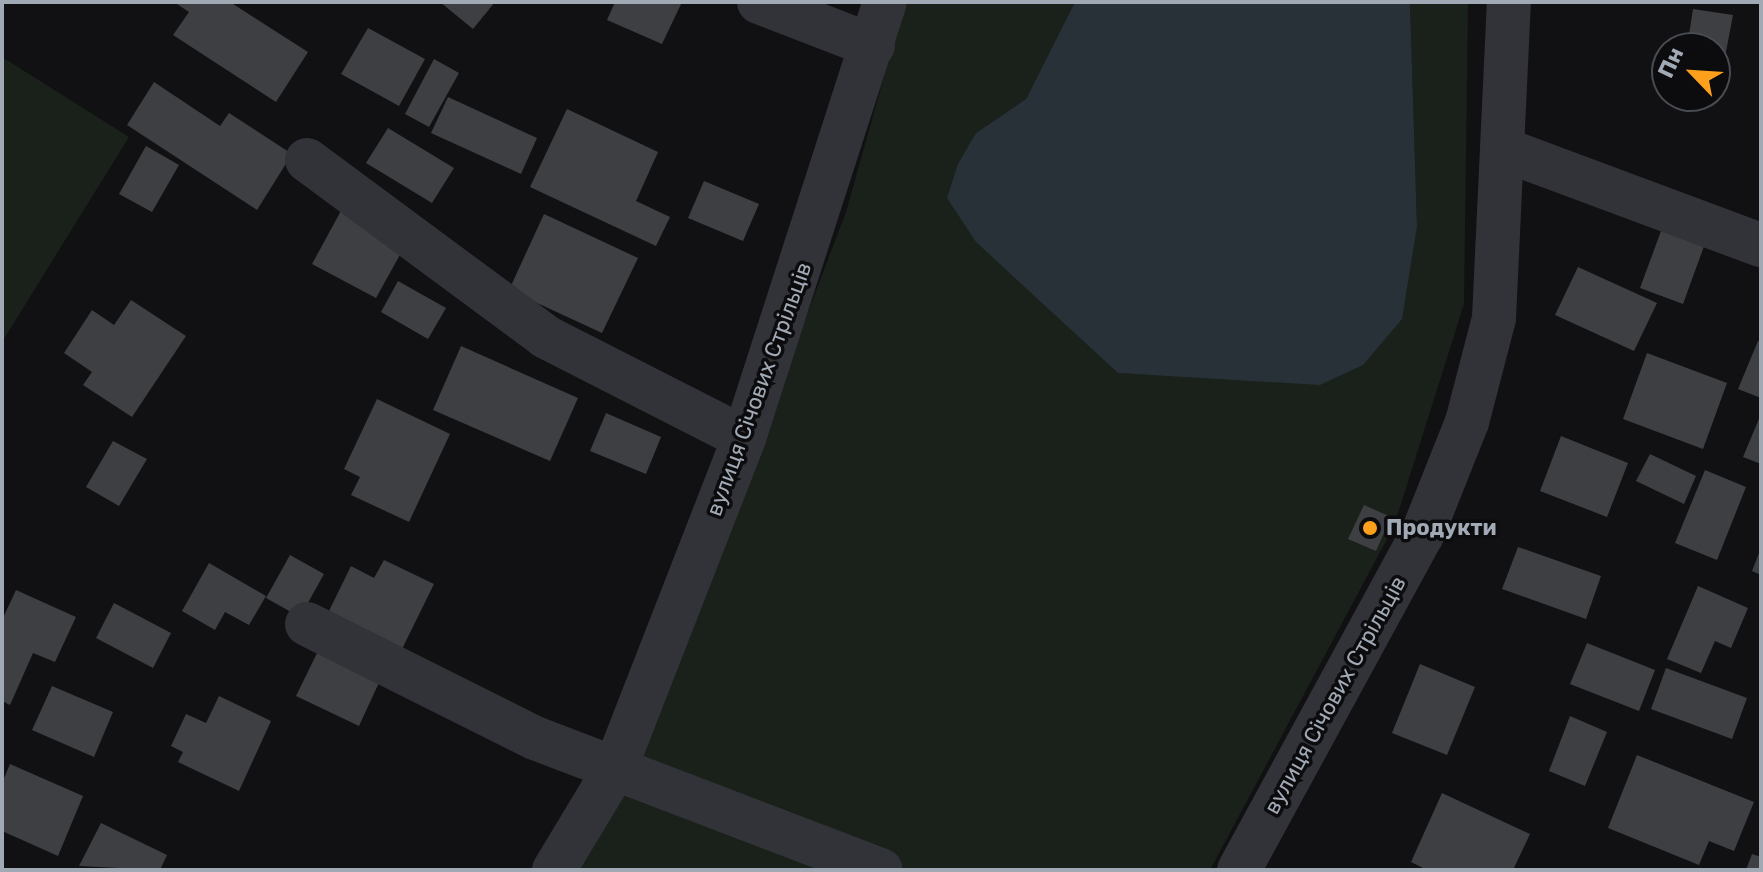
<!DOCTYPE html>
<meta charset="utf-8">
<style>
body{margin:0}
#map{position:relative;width:1763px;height:872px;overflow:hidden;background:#111113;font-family:Rubik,sans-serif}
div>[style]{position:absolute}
.green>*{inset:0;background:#19211a}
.water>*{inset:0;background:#273137}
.building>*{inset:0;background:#3d3f43}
.minor>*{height:44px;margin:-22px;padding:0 22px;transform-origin:22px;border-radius:22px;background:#323338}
.dots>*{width:22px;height:22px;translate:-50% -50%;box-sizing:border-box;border:4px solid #0c0c0e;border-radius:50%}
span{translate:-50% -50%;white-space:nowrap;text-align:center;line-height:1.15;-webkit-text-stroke:7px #0c0c0e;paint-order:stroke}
.street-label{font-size:22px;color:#a1a9b5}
.poi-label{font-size:22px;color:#a1a9b5;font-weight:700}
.left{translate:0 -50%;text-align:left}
.frame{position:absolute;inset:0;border:4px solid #a1a9b5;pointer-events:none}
.north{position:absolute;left:1651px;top:32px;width:80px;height:80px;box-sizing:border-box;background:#0c0c0e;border:2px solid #484b51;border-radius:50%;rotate:295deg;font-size:22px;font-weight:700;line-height:32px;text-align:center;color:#a1a9b5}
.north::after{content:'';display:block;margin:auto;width:28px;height:36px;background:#ffa01d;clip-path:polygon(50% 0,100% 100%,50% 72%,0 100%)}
</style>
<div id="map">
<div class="green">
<div style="clip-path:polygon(905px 2px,1075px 2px,1026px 99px,976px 133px,1118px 373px,1178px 376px,1417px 226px,1410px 2px,1468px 2px,1464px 304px,1394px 526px,1210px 870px,570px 870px,645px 741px,846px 212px)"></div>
<div style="clip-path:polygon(2px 57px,129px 137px,2px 342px)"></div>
</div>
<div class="water">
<div style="clip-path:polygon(1075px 2px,1410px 2px,1417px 226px,1402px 319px,1363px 365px,1320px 385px,1118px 373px,976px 242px,947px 198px,958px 164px,976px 133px,1026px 99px)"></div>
</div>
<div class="building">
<div style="clip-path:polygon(174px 2px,230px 2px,308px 52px,276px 102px,173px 35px,189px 12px)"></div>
<div style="clip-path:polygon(440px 2px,495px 2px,473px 29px)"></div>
<div style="clip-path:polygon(615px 2px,682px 2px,662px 44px,607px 20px)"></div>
<div style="clip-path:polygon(1693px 9px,1733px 15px,1725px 57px,1715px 55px,1715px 48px,1687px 48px)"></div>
<div style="clip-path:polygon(368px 28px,425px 59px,399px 106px,341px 74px)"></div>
<div style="clip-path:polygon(434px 59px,459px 73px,429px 127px,405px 114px)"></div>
<div style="clip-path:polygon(154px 82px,220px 126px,229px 113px,292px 154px,257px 210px,127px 125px)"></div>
<div style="clip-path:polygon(448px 97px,537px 138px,521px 174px,431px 133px)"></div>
<div style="clip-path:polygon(567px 109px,658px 152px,636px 201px,670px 217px,656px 246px,530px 187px)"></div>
<div style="clip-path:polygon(388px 128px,454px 168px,432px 203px,366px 163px)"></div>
<div style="clip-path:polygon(146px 146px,179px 165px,152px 212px,119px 194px)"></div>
<div style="clip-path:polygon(704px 181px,759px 204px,743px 241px,688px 218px)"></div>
<div style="clip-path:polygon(342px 209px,406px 244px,376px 298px,312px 264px)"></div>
<div style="clip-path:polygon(1668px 212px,1711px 227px,1683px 304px,1640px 288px)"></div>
<div style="clip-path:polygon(544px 214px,638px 258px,602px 333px,509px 290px)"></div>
<div style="clip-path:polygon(1578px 267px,1657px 303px,1634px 351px,1555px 315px)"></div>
<div style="clip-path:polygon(398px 281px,446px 308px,428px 339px,381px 312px)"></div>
<div style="clip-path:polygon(131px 300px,186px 336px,132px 417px,83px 385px,92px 372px,64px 353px,92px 310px,114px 325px)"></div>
<div style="clip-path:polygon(1758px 341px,1761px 342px,1761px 398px,1738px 389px)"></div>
<div style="clip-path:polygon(461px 346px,578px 398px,550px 461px,433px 410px)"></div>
<div style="clip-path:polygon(1647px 353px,1727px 383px,1703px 449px,1623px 419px)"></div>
<div style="clip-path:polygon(377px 399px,450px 434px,409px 522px,351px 495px,360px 477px,344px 469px)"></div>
<div style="clip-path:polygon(606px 413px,661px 437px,646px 474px,590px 451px)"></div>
<div style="clip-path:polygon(1761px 414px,1761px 464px,1743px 457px)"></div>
<div style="clip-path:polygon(1561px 436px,1628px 463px,1607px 517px,1540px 491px)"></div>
<div style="clip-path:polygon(113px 441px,147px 459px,119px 506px,86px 487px)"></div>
<div style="clip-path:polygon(1650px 454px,1696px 476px,1684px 504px,1636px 481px)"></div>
<div style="clip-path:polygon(1705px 470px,1746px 487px,1717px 560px,1675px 543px)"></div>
<div style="clip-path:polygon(1364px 505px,1391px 517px,1376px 551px,1348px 539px)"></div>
<div style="clip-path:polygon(1518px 547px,1601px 576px,1586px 619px,1502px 589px)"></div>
<div style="clip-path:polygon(1761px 548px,1761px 575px,1752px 571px)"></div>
<div style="clip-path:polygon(290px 555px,324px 574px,300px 617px,266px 598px)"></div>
<div style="clip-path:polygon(384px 560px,434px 584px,401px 651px,327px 615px,351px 566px,374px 578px)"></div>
<div style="clip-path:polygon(209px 563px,266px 596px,249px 625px,225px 612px,215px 630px,182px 611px)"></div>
<div style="clip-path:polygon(1698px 586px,1748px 608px,1731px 648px,1715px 641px,1701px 673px,1667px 659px)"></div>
<div style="clip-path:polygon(16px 590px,76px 617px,55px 662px,33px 653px,10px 705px,2px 701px,2px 620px)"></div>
<div style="clip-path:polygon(114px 603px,171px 633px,153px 668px,96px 638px)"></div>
<div style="clip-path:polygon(1587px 643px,1655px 670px,1639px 711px,1570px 684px)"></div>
<div style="clip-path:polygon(321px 645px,383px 674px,359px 726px,296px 696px)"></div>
<div style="clip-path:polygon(1420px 664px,1475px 687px,1447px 755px,1392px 733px)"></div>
<div style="clip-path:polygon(1666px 668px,1747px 698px,1732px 739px,1651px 709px)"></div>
<div style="clip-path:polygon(52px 686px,113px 712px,94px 757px,32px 730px)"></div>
<div style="clip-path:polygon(219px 696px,271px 721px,239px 791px,178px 762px,183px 752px,171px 746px,186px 714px,206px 723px)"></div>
<div style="clip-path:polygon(1570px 716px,1607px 732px,1585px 786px,1549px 771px)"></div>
<div style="clip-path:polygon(1637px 755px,1754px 802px,1734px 851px,1709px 841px,1699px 865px,1608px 828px)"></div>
<div style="clip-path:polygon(10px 764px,83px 796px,58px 856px,2px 831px,2px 783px)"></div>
<div style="clip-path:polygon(1442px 793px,1530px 834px,1513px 870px,1427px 870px,1411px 862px)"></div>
<div style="clip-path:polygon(101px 823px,167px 855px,160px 870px,79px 866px)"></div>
<div style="clip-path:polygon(1752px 854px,1761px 857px,1761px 870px,1746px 870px)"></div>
</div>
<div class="minor">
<div style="left:759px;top:2px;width:122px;rotate:21.1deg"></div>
<div style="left:1505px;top:150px;width:273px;rotate:20.4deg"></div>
<div style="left:307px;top:160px;width:297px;rotate:36.5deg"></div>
<div style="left:546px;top:337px;width:222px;rotate:27deg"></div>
<div style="left:307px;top:624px;width:255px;rotate:26.6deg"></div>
<div style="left:535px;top:738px;width:370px;rotate:20.9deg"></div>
<div style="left:554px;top:870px;width:118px;rotate:-58.9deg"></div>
<div style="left:615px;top:769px;width:355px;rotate:-68.7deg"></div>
<div style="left:744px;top:438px;width:458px;rotate:-72.1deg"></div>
<div style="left:1239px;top:870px;width:382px;rotate:-61.4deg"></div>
<div style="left:1422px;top:535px;width:122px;rotate:-68.3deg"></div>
<div style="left:1467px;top:422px;width:107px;rotate:-75.4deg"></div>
<div style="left:1494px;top:318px;width:316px;rotate:-87.3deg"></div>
</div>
<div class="dots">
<div style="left:1370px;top:528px;background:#ffa01d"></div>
</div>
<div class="street-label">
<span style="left:759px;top:389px;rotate:-70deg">вулиця Січових Стрільців</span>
<span style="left:1335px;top:695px;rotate:-61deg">вулиця Січових Стрільців</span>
</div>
<div class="poi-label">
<span class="left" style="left:1386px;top:528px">Продукти</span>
</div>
<div class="frame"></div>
<div class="north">Пн</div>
</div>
